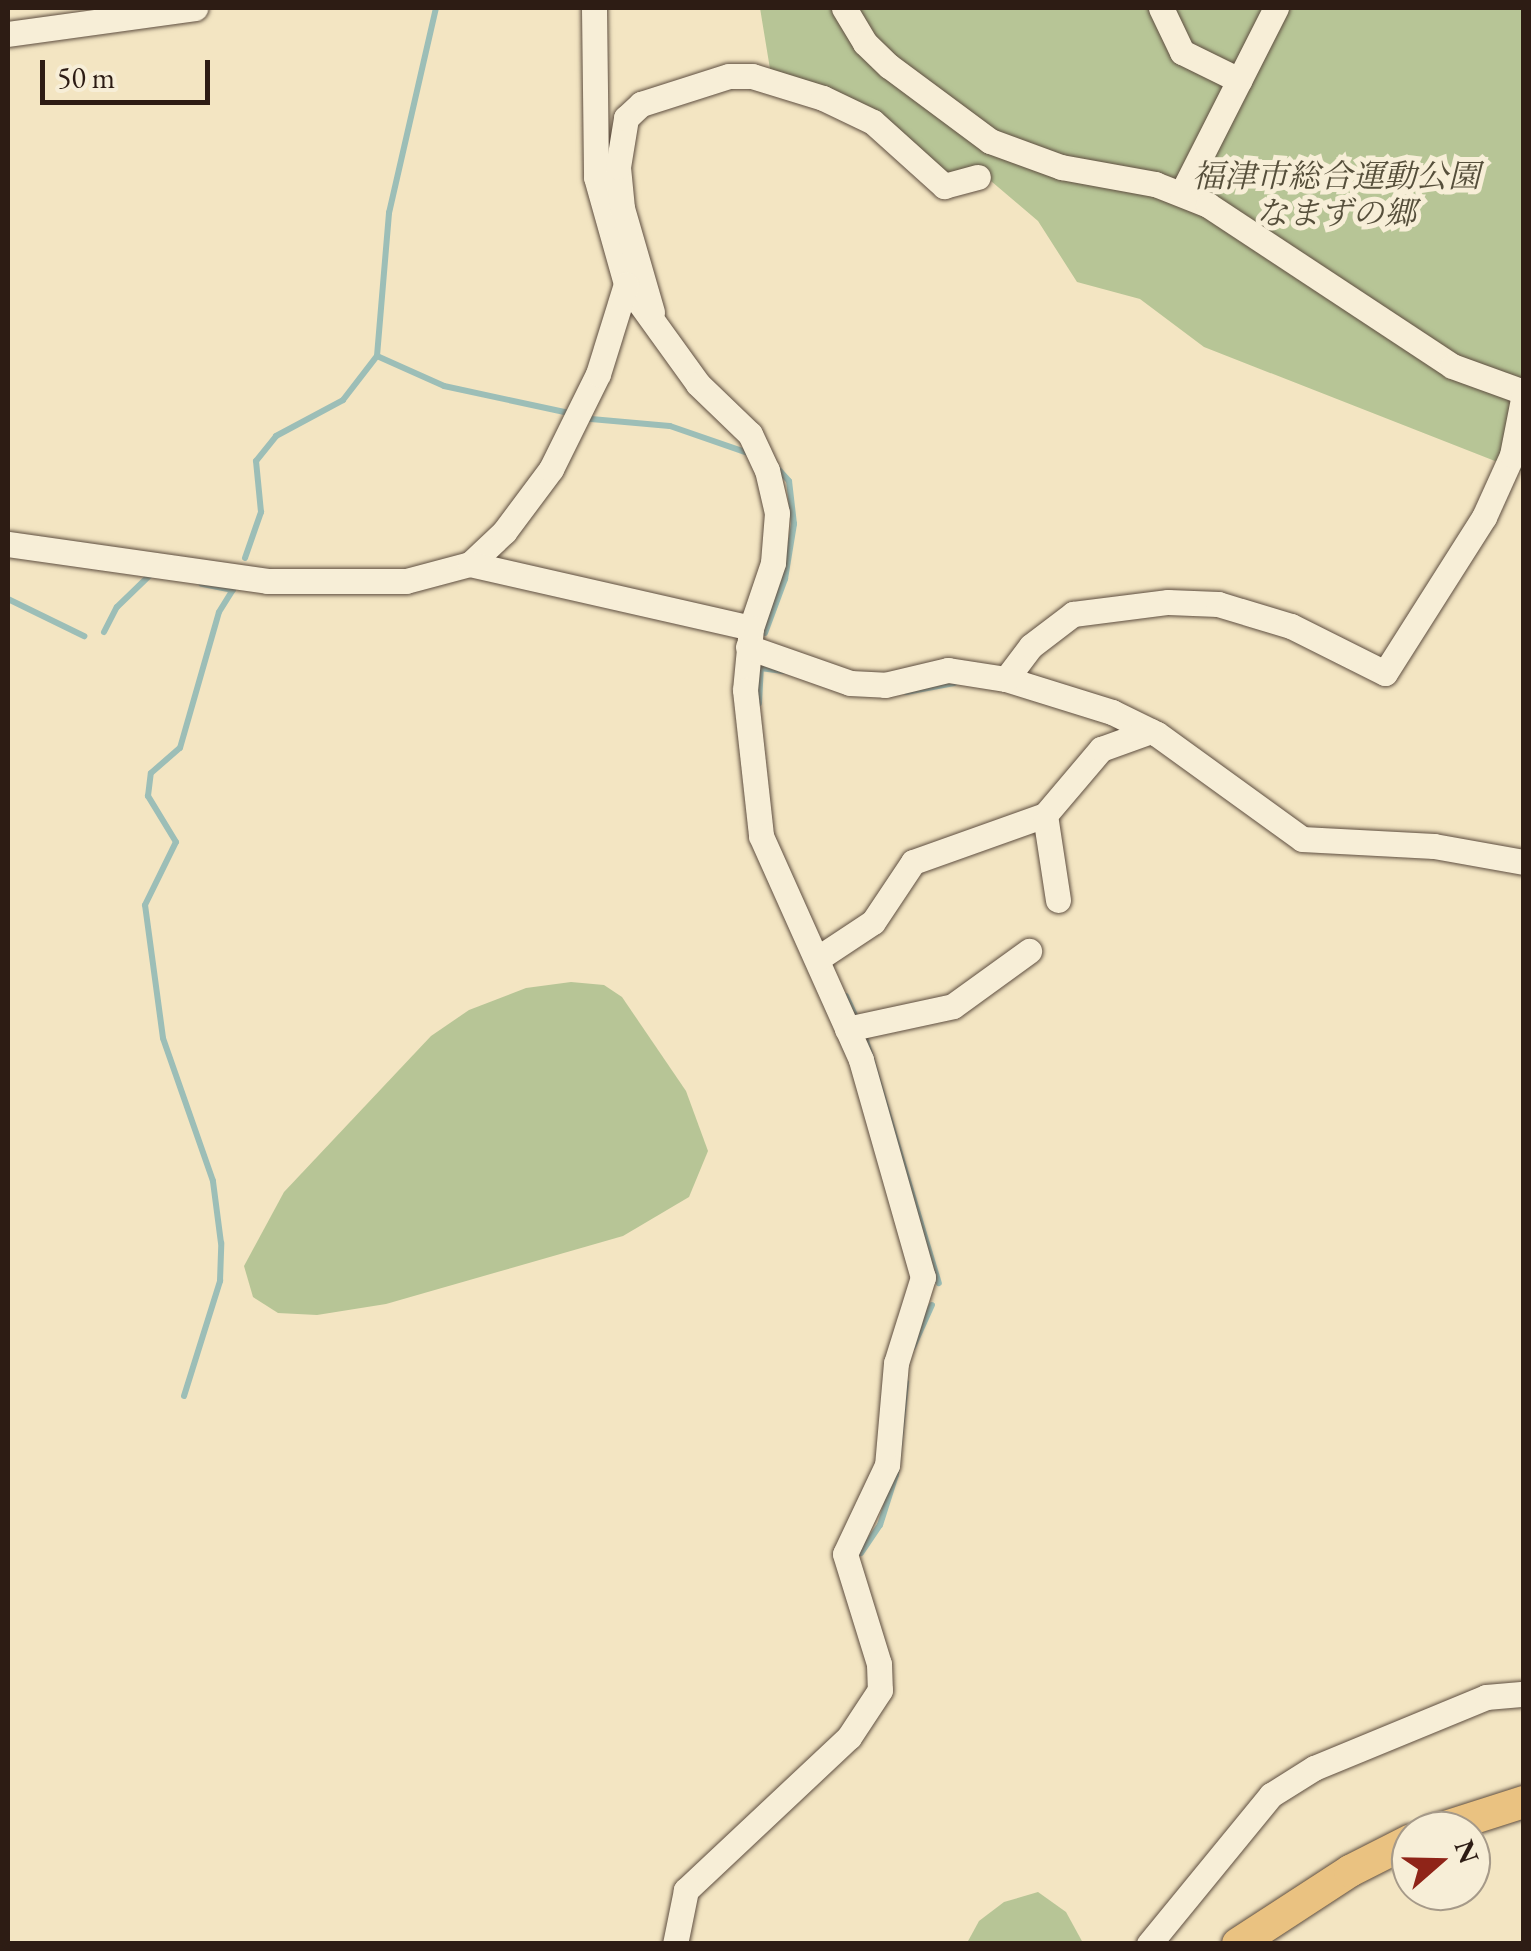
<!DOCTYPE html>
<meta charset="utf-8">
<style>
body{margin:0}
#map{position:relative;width:1531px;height:1951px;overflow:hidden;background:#f3e5c2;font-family:"EB Garamond","Noto Serif JP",serif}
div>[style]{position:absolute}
.green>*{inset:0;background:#b7c596}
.stream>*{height:6px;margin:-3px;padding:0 3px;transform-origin:3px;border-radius:3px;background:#9cbeb7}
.roads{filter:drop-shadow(0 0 2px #5e4e40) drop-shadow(0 0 2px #5e4e40)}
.minor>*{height:25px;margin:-12.5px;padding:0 12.5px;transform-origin:12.5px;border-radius:12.5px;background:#f7eed7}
.major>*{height:32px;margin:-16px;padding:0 16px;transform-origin:16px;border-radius:16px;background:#eac281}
span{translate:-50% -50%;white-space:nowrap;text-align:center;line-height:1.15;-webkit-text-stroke:10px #f7eed7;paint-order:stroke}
.park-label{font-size:32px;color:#564f3b;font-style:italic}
.frame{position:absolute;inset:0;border:10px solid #2d1c14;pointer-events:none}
.north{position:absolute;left:1391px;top:1811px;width:100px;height:100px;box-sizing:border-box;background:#f7eed7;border:2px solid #a69a89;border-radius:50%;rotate:70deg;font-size:28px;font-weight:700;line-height:40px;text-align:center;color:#2d1c14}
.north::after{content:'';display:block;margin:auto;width:35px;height:45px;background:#8f2418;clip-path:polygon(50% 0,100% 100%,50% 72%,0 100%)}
.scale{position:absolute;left:40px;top:60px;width:170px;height:45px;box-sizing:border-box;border:5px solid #2d1c14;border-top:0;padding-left:12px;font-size:30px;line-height:35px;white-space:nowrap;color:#2d1c14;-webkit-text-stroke:8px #f7eed7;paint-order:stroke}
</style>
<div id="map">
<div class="green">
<div style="clip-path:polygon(760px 8px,1523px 8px,1523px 472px,1204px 347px,1140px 299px,1077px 282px,1038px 221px,978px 170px,950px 177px,770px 69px)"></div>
<div style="clip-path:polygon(571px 982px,604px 985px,622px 997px,686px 1091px,708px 1151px,689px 1197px,623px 1236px,386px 1304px,317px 1315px,278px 1313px,253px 1297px,244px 1266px,284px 1192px,431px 1036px,469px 1010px,526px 988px)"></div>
<div style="clip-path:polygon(1038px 1892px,1066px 1912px,1083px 1943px,967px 1943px,979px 1921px,1004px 1902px)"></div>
</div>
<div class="stream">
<div style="left:377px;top:356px;width:73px;rotate:24.1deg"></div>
<div style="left:444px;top:386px;width:128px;rotate:12.2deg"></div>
<div style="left:591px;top:419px;width:79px;rotate:5.1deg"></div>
<div style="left:670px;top:426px;width:86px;rotate:19.1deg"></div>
<div style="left:245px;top:558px;width:49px;rotate:-70.8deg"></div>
<div style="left:261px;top:512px;width:51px;rotate:-95.6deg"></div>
<div style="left:256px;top:461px;width:32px;rotate:-51deg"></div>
<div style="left:276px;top:436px;width:76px;rotate:-28.2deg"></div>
<div style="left:343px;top:400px;width:56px;rotate:-52.3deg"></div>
<div style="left:377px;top:356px;width:144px;rotate:-85.2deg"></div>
<div style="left:389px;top:213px;width:210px;rotate:-77.1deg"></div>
<div style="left:8px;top:599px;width:85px;rotate:26deg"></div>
<div style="left:104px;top:632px;width:28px;rotate:-63deg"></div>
<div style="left:117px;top:607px;width:46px;rotate:-44.1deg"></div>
<div style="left:765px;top:633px;width:58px;rotate:-69.7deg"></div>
<div style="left:785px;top:579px;width:56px;rotate:-80.7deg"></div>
<div style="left:794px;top:524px;width:43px;rotate:-96.6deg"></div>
<div style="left:789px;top:481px;width:25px;rotate:-132deg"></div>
<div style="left:906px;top:692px;width:49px;rotate:-10.6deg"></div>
<div style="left:759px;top:703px;width:35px;rotate:-87deg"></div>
<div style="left:761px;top:668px;width:22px;rotate:8deg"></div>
<div style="left:846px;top:996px;width:21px;rotate:65deg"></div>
<div style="left:865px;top:1037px;width:257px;rotate:73.3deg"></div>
<div style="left:913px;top:1347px;width:46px;rotate:-65.7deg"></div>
<div style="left:184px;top:1396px;width:121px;rotate:-72.6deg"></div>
<div style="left:220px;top:1281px;width:38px;rotate:-88deg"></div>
<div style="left:221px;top:1243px;width:63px;rotate:-97.4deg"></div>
<div style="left:213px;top:1181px;width:151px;rotate:-109.3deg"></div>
<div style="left:163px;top:1038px;width:134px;rotate:-97.7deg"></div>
<div style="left:145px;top:905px;width:70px;rotate:-63.8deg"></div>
<div style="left:176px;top:842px;width:54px;rotate:-121.3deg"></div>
<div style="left:148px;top:796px;width:23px;rotate:-83deg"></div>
<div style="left:151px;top:773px;width:38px;rotate:-41deg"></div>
<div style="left:180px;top:748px;width:141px;rotate:-74deg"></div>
<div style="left:219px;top:612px;width:26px;rotate:-58deg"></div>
<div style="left:233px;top:590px;width:32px;rotate:-169deg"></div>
<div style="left:861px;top:1553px;width:34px;rotate:-56deg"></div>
<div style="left:880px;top:1525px;width:52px;rotate:-72.3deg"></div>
<div style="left:896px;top:1475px;width:93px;rotate:-83.8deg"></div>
</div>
<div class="roads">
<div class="minor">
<div style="left:594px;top:8px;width:169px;rotate:89.3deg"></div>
<div style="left:596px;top:177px;width:111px;rotate:74.3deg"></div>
<div style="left:626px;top:284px;width:123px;rotate:54.2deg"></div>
<div style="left:698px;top:384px;width:72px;rotate:43.9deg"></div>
<div style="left:750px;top:434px;width:40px;rotate:65deg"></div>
<div style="left:767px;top:470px;width:44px;rotate:76.9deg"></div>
<div style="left:777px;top:513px;width:50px;rotate:94.6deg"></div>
<div style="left:773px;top:563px;width:69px;rotate:108.7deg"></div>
<div style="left:751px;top:628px;width:62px;rotate:95.5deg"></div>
<div style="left:745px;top:690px;width:147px;rotate:83.7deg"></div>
<div style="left:761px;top:836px;width:245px;rotate:65.9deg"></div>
<div style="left:861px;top:1060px;width:226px;rotate:74.1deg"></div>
<div style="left:923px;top:1277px;width:90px;rotate:107.4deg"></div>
<div style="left:896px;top:1363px;width:102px;rotate:95deg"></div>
<div style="left:887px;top:1465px;width:98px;rotate:115.3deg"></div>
<div style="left:845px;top:1554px;width:115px;rotate:72.8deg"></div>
<div style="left:879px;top:1664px;width:26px;rotate:88deg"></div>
<div style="left:880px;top:1690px;width:56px;rotate:123.4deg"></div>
<div style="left:849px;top:1737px;width:224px;rotate:136.8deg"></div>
<div style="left:686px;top:1890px;width:55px;rotate:101.5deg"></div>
<div style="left:844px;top:8px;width:41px;rotate:59deg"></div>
<div style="left:865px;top:43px;width:33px;rotate:44deg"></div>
<div style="left:889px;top:66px;width:126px;rotate:36.6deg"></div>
<div style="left:990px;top:141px;width:76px;rotate:20.1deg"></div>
<div style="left:1061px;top:167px;width:96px;rotate:10.3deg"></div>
<div style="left:1155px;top:184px;width:57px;rotate:21.6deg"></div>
<div style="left:1208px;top:205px;width:292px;rotate:33.4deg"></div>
<div style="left:1452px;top:366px;width:77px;rotate:19.9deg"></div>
<div style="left:1161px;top:8px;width:49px;rotate:64.5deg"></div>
<div style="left:1182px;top:52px;width:64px;rotate:26.2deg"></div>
<div style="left:8px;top:34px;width:189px;rotate:-7.9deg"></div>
<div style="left:1182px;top:193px;width:208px;rotate:-63.1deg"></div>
<div style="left:652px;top:312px;width:108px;rotate:-106.1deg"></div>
<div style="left:622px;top:208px;width:41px;rotate:-95.6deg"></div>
<div style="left:618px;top:167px;width:50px;rotate:-80.7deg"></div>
<div style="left:626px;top:118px;width:21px;rotate:-43deg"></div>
<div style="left:641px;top:104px;width:92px;rotate:-17.7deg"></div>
<div style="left:729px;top:76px;width:23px"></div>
<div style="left:752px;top:76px;width:74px;rotate:17.2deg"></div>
<div style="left:823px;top:98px;width:55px;rotate:25.6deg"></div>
<div style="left:873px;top:122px;width:96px;rotate:42deg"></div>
<div style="left:944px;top:186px;width:35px;rotate:-15deg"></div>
<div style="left:8px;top:544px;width:262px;rotate:8.1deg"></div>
<div style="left:267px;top:581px;width:139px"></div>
<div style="left:406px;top:581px;width:66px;rotate:-14.9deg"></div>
<div style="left:470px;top:564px;width:47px;rotate:-43.3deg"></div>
<div style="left:504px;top:532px;width:79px;rotate:-53.3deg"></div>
<div style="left:551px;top:469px;width:106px;rotate:-63.7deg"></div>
<div style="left:598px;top:374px;width:94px;rotate:-72.7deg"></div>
<div style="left:470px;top:564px;width:288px;rotate:12.8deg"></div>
<div style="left:748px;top:647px;width:108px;rotate:19.4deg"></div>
<div style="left:850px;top:683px;width:35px;rotate:3deg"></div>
<div style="left:885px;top:685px;width:65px;rotate:-13.4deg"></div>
<div style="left:948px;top:670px;width:59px;rotate:8.8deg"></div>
<div style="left:1006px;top:679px;width:111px;rotate:17.3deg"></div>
<div style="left:1112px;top:712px;width:50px;rotate:26.1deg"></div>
<div style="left:1157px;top:734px;width:179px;rotate:35.9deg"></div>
<div style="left:1302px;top:839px;width:132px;rotate:3deg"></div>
<div style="left:1434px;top:846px;width:91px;rotate:10.1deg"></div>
<div style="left:1006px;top:679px;width:41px;rotate:-52.9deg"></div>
<div style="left:1031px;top:646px;width:53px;rotate:-37.3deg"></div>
<div style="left:1073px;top:614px;width:96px;rotate:-7.2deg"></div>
<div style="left:1168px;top:602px;width:50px;rotate:2.3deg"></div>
<div style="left:1218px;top:604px;width:76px;rotate:16.8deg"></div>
<div style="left:1291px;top:626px;width:105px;rotate:26.6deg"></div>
<div style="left:1385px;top:673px;width:185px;rotate:-57.6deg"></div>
<div style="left:1484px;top:517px;width:68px;rotate:-65.7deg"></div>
<div style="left:1512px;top:455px;width:62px;rotate:-78.9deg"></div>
<div style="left:1045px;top:815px;width:86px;rotate:81.3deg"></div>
<div style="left:817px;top:959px;width:67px;rotate:-33.5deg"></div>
<div style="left:873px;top:922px;width:72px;rotate:-56.3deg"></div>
<div style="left:913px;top:862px;width:140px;rotate:-19.6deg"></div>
<div style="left:1045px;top:815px;width:87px;rotate:-49.7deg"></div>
<div style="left:1101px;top:749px;width:53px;rotate:-19.8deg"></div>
<div style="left:847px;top:1029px;width:108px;rotate:-12.2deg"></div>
<div style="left:953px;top:1006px;width:94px;rotate:-35.9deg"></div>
<div style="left:1149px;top:1944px;width:193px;rotate:-50.7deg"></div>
<div style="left:1271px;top:1795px;width:51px;rotate:-32.1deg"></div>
<div style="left:1314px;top:1768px;width:186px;rotate:-22.4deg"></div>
<div style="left:1486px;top:1697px;width:38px;rotate:-5deg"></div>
</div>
<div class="major">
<div style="left:1433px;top:1831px;width:96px;rotate:-17.7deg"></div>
<div style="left:1238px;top:1944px;width:134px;rotate:-33.1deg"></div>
<div style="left:1350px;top:1871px;width:68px;rotate:-26.9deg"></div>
</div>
</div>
<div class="park-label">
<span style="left:1336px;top:195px">福津市総合運動公園<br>なまずの郷</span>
</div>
<div class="frame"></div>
<div class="north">N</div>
<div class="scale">50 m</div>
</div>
